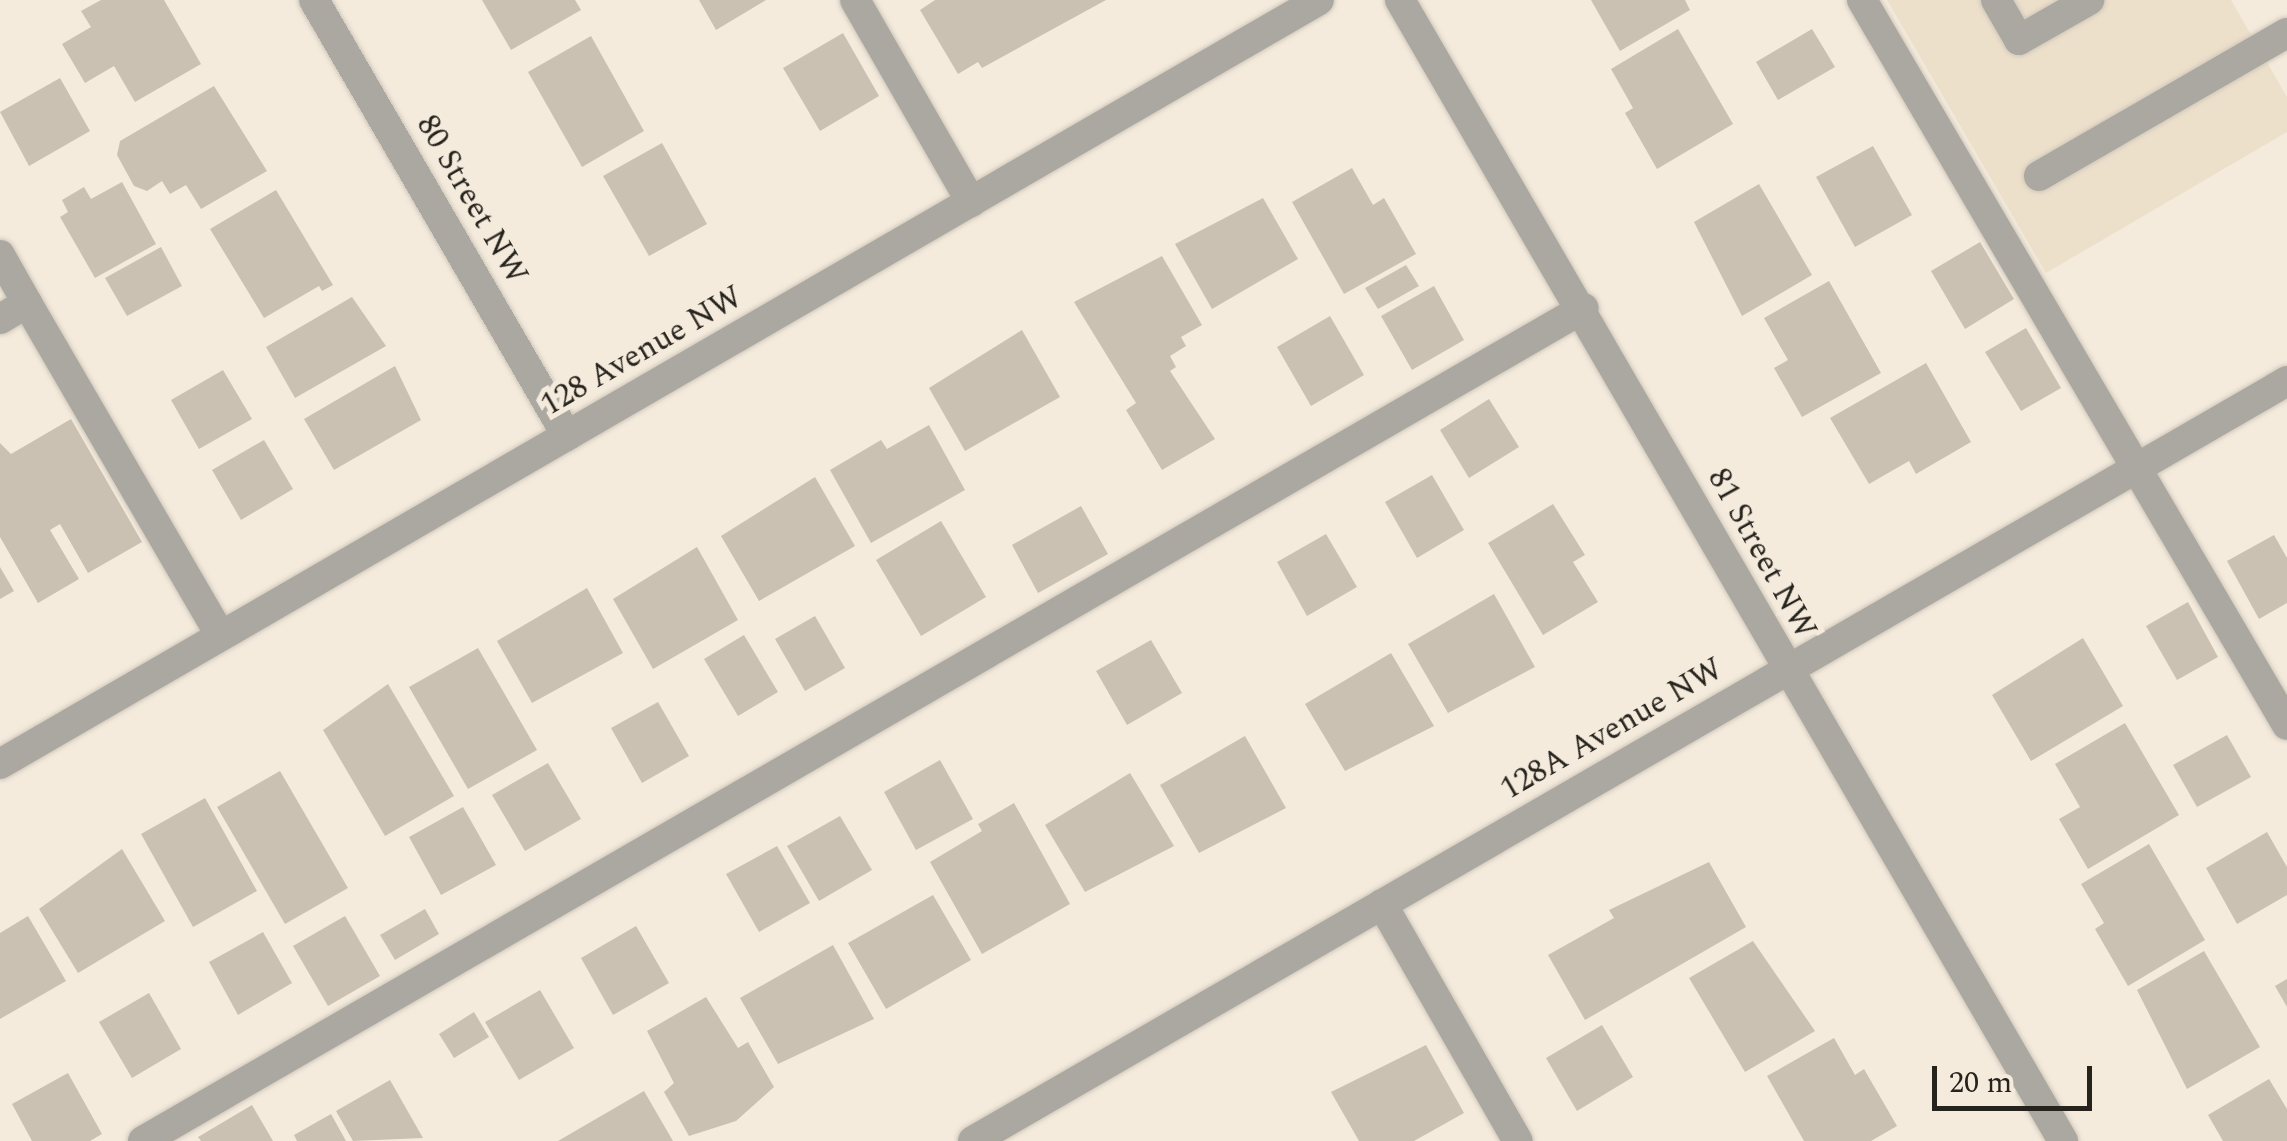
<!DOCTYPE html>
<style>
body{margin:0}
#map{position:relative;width:2287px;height:1141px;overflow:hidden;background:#f4ebdd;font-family:Spectral,serif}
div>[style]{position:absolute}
.built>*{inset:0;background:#ede0cb}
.building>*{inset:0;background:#cac1b3}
.roads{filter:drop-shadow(0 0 2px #cfc7ba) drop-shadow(0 0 2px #cfc7ba)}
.minor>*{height:30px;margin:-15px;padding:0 15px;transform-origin:15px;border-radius:15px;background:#aaa8a1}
span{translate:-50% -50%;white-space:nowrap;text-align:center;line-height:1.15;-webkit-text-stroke:10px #f4ebdd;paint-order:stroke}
.street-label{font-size:32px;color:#26231d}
.scale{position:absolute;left:1932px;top:1066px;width:160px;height:45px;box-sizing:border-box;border:5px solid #26231d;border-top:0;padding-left:12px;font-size:30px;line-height:35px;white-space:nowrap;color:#26231d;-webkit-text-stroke:8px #f4ebdd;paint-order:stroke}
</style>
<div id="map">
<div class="built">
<div style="clip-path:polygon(1887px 0,2231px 0,2287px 97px,2287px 132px,2046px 273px)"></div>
</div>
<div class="building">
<div style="clip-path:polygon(101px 0,164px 0,201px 64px,135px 102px,114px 66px,85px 83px,62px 44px,91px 27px,81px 11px)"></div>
<div style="clip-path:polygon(482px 0,575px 0,581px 10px,511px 50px)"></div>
<div style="clip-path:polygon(699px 0,766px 0,716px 30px)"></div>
<div style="clip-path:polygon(935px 0,1106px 0,982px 68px,978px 62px,958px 74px,920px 10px)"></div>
<div style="clip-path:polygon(1591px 0,1685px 0,1690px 10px,1620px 51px)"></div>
<div style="clip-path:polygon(1678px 29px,1733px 124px,1657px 169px,1625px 113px,1633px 108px,1611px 69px)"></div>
<div style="clip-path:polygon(1812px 29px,1835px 67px,1778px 100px,1756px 62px)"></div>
<div style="clip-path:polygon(843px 33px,879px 96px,820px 131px,783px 68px)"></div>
<div style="clip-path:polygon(591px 36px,644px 131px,582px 167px,528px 72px)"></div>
<div style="clip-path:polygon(60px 78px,90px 131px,29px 166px,0 112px)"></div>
<div style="clip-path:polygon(214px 86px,267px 171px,201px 209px,186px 185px,170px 194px,162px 181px,147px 191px,134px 186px,117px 155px,120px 141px)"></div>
<div style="clip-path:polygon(662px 143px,707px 224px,649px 256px,603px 176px)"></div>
<div style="clip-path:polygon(1873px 146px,1912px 215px,1855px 247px,1816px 177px)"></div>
<div style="clip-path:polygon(1352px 168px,1373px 205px,1384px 198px,1416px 254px,1344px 294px,1292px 202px)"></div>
<div style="clip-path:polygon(122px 182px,156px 244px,95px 278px,60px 217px,68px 212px,62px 200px,84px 187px,91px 199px)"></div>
<div style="clip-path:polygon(1759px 184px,1812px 275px,1742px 316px,1694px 222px)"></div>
<div style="clip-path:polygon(276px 190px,333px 285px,322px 291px,319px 286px,264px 318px,210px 229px)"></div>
<div style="clip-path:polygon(1263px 198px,1298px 259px,1212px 309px,1175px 244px)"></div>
<div style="clip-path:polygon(1980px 242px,2014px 299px,1965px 329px,1931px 271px)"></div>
<div style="clip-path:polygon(161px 247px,182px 286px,127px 316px,105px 278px)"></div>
<div style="clip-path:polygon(1162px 256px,1202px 325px,1181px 337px,1186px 346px,1170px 356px,1176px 367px,1170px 371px,1215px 439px,1162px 470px,1126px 410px,1136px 403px,1074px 302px)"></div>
<div style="clip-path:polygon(1406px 265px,1419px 286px,1378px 309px,1365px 288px)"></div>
<div style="clip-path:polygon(1829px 281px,1881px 373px,1802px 417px,1774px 368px,1788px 360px,1764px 318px)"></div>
<div style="clip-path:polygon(1434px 286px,1464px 340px,1412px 370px,1381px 316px)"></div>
<div style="clip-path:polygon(352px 297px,386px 346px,295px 398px,266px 347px)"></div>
<div style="clip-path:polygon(1330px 316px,1364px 375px,1311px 406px,1277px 347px)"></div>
<div style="clip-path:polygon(2026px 328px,2061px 388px,2021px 411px,1985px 352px)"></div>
<div style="clip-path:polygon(1022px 330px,1060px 397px,965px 451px,929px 388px)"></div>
<div style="clip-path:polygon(1926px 363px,1971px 442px,1916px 474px,1909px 461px,1869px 484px,1830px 418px)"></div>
<div style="clip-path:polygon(395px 366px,421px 420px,334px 470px,304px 419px)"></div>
<div style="clip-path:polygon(223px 370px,252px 419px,199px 449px,171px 400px)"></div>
<div style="clip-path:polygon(1489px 399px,1519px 447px,1469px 478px,1440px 430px)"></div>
<div style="clip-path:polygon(71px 419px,142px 542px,88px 573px,60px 524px,50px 530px,79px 579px,38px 603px,0 537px,0 443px,11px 454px)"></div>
<div style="clip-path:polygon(929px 425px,965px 490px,871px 543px,830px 470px,881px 440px,887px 449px)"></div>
<div style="clip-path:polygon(264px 440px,293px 489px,241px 520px,212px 470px)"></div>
<div style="clip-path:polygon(1432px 475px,1464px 530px,1417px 558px,1385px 502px)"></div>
<div style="clip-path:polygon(815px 477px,855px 546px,759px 601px,721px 536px)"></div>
<div style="clip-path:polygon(1553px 504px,1585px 555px,1573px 562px,1598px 602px,1543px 635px,1488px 543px)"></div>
<div style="clip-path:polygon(1081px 506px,1108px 554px,1038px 593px,1012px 545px)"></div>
<div style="clip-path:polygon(941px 521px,986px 597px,921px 636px,876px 560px)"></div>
<div style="clip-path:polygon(1326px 534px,1357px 587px,1307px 616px,1277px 562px)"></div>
<div style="clip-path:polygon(2274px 535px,2287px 558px,2287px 603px,2259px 619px,2227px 561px)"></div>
<div style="clip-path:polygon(697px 547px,738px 620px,653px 669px,613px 599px)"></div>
<div style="clip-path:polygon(0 567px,14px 591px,0 599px)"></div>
<div style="clip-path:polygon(587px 588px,623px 653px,532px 703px,497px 641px)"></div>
<div style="clip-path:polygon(1494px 594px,1535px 667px,1448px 713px,1408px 644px)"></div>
<div style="clip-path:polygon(2188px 602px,2218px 657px,2177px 680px,2146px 626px)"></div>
<div style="clip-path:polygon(815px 616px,845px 668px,805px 691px,775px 639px)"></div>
<div style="clip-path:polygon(744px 635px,778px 692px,738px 716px,704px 659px)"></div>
<div style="clip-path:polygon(2083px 638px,2123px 706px,2031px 761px,1992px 695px)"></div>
<div style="clip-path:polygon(1151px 640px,1182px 693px,1127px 725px,1096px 671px)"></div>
<div style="clip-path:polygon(478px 648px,537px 750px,468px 789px,409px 687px)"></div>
<div style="clip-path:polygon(1391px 653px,1434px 726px,1345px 771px,1305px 704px)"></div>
<div style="clip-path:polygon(388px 684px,454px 796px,385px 836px,323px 730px)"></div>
<div style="clip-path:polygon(658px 702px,689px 756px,642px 783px,611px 728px)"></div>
<div style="clip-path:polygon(2125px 723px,2179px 815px,2088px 869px,2059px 819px,2080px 807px,2055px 764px)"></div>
<div style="clip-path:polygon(2227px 735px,2251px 777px,2197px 807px,2173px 765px)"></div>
<div style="clip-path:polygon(1245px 736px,1286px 808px,1199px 853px,1160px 785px)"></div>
<div style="clip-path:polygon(940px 760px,973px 819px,916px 850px,884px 792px)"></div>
<div style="clip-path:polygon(548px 763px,581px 819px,525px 851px,492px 795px)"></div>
<div style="clip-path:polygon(280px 771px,348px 888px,285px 924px,217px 807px)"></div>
<div style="clip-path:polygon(1130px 773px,1174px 846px,1085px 892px,1045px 825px)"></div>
<div style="clip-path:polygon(205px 798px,257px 891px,193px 927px,141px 834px)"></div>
<div style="clip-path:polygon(1014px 803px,1070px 904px,982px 954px,930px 862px,982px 831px,978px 824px)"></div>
<div style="clip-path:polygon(463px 807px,496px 865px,441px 895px,409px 837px)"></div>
<div style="clip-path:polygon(840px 816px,872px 870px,819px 901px,787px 846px)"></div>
<div style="clip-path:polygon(2267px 832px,2287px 867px,2287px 895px,2237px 924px,2206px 868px)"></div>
<div style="clip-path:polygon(2149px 844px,2205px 940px,2128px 986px,2095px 929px,2104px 923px,2081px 884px)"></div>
<div style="clip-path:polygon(777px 846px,810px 903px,759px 932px,726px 874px)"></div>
<div style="clip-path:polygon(122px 849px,165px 921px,78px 973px,39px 909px)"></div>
<div style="clip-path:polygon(1709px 862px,1746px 927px,1585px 1020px,1548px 955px,1614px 918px,1609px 910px)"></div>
<div style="clip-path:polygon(933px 895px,971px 960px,886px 1009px,848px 943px)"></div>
<div style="clip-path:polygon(425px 909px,439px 934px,395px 960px,380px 935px)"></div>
<div style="clip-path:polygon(28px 916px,66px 981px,0 1019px,0 933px)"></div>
<div style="clip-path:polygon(345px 916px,380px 976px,328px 1006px,293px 946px)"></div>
<div style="clip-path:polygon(636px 926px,669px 983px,613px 1015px,581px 958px)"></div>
<div style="clip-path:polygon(263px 932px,292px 983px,238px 1015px,209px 962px)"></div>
<div style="clip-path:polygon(1753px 941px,1815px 1031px,1745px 1072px,1689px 978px)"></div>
<div style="clip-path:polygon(833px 945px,874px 1019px,778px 1064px,740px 998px)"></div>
<div style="clip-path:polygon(2204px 951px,2260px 1047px,2187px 1089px,2137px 990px)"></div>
<div style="clip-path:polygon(2287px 979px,2287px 1007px,2275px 986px)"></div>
<div style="clip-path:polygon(540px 990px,574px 1048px,519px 1080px,485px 1022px)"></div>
<div style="clip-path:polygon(149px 993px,181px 1049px,132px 1078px,99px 1022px)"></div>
<div style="clip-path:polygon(706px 997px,738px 1048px,748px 1042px,774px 1087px,736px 1121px,689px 1136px,664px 1092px,674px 1083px,647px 1031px)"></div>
<div style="clip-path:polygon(474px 1012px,489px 1037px,454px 1058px,439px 1034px)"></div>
<div style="clip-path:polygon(1602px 1025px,1633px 1077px,1577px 1111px,1546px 1058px)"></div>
<div style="clip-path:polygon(1834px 1038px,1855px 1075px,1864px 1069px,1897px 1126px,1871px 1141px,1804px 1141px,1767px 1076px)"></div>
<div style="clip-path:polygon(1426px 1045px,1464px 1113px,1414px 1141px,1359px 1141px,1331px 1092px)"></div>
<div style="clip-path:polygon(68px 1073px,102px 1134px,90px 1141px,32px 1141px,12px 1104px)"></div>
<div style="clip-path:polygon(2269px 1079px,2287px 1109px,2287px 1141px,2223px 1141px,2208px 1115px)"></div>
<div style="clip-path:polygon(390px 1080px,423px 1138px,353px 1141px,336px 1111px)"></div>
<div style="clip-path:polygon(644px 1091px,673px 1141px,558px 1141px)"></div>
<div style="clip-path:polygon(252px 1105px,273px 1141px,201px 1141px,198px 1137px)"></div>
<div style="clip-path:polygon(331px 1114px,346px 1141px,297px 1141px,294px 1135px)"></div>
</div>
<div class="roads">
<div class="minor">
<div style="left:314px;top:0;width:504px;rotate:59.87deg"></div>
<div style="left:855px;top:0;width:233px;rotate:60.1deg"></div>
<div style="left:1400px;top:0;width:1320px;rotate:59.84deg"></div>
<div style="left:1862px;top:0;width:840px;rotate:59.62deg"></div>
<div style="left:1996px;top:0;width:46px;rotate:60.1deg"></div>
<div style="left:2019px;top:40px;width:81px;rotate:-29.7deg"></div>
<div style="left:2039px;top:176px;width:286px;rotate:-30deg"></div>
<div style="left:0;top:255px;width:55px;rotate:60.6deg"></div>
<div style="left:27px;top:303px;width:31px;rotate:149deg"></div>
<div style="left:27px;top:303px;width:385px;rotate:59.8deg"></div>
<div style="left:0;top:764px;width:1524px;rotate:-30.08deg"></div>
<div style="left:1382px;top:904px;width:273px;rotate:60.2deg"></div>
<div style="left:143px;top:1141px;width:1664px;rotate:-30.03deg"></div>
<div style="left:973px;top:1141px;width:1518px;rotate:-30.04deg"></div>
</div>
</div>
<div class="street-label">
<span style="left:471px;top:200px;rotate:60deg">80 Street NW</span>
<span style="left:642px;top:352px;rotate:-30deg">128 Avenue NW</span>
<span style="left:1761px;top:554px;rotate:61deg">81 Street NW</span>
<span style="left:1612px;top:730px;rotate:-30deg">128A Avenue NW</span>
</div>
<div class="scale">20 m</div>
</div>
